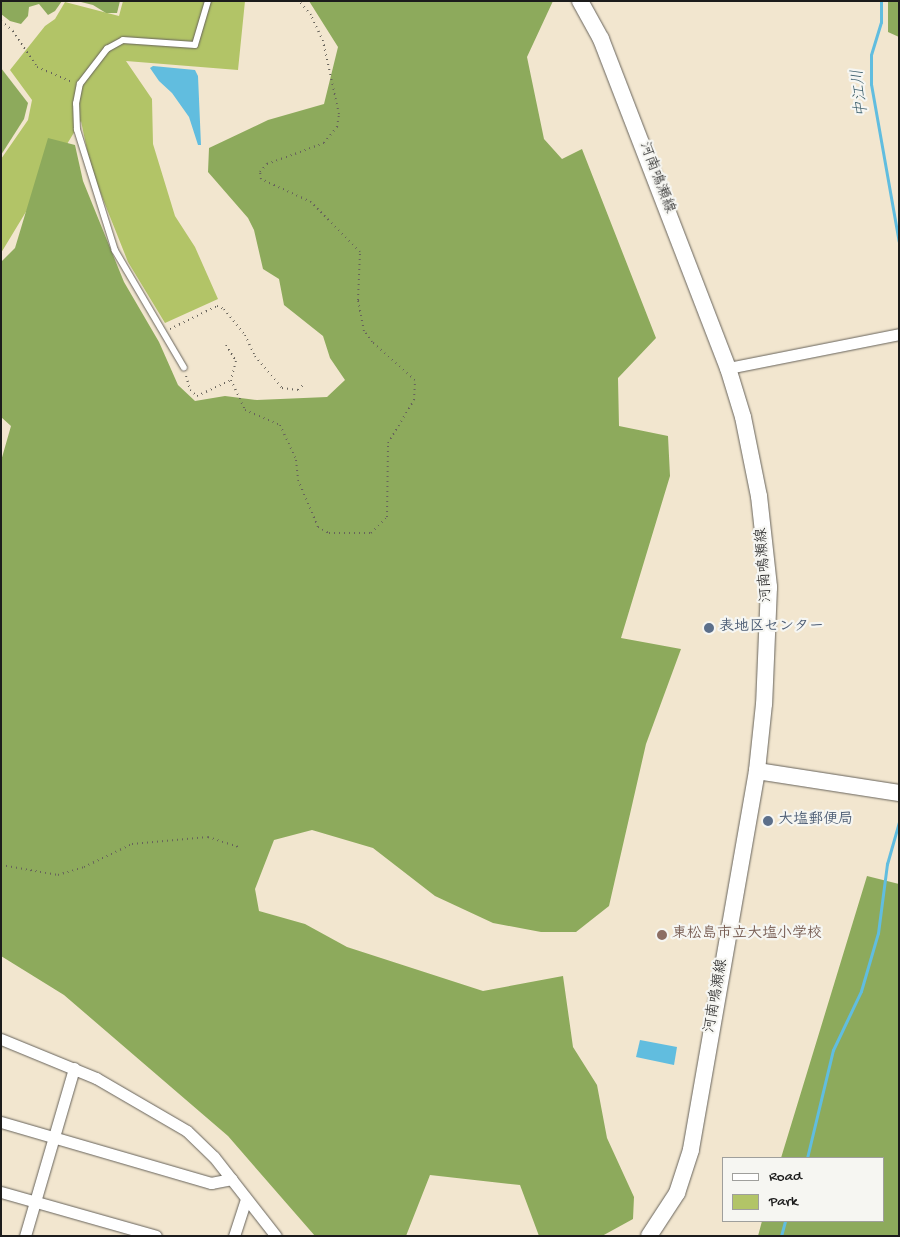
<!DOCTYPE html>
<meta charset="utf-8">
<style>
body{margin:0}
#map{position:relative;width:900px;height:1237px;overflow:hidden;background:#f2e6cf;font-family:"Gochi Hand","Klee One",sans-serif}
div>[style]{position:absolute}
.green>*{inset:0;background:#b2c467}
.forest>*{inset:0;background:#8daa5c}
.water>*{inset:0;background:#61bddf}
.stream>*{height:3px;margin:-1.5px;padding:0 1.5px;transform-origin:1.5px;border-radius:1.5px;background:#61bddf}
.path>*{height:2px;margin-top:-1px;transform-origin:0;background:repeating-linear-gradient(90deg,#67635b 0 1px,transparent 0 5px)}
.roads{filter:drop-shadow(0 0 1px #67635b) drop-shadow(0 0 1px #67635b)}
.service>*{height:5.5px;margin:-2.75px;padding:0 2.75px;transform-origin:2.75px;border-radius:2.75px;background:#fff}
.minor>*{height:11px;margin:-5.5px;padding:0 5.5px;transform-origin:5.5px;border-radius:5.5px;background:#fff}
.secondary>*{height:16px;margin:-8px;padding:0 8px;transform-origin:8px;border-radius:8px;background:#fff}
.dots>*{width:14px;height:14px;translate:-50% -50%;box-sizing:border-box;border:2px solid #f6f6f2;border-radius:50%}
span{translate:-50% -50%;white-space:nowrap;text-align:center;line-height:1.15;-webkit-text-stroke:4.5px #f6f6f2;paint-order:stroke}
.street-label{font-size:15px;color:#1c1c1c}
.service-label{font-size:15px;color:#4e5e75;font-weight:700}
.left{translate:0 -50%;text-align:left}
.education-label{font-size:15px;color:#785e54;font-weight:700}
.water-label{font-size:16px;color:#385c6a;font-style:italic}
.frame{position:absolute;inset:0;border:2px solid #1c1c1c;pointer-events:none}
.legend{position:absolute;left:722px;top:1157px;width:162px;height:65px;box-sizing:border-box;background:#f6f6f2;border:1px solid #9f9f9c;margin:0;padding:6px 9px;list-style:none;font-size:15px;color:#1c1c1c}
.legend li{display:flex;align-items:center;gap:10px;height:25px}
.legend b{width:25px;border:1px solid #9f9f9c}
</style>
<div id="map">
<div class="green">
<div style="clip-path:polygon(123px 1px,245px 1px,238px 70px,126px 61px,152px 99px,153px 144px,175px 216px,195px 247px,218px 299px,165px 323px,128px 262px,91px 169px,81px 121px,1px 253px,1px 159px,28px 120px,32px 100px,10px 70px,45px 26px,55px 19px,65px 2px,119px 16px)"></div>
</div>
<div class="forest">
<div style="clip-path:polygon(1px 1px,62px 1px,55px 11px,48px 15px,39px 4px,29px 7px,28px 16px,21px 24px,10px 21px,1px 14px)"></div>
<div style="clip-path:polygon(77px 1px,120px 1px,117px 13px,106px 13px,93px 5px)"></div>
<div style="clip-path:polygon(309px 1px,553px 1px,527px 57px,544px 139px,562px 159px,582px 149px,656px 338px,618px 378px,619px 426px,668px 436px,670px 476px,621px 638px,681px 649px,646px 744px,609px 906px,576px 932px,541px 932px,493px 923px,435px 896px,373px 848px,312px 830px,274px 840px,255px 889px,259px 911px,305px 924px,347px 947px,483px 991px,563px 976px,573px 1047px,597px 1085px,607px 1138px,634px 1197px,633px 1219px,602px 1236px,539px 1236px,520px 1185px,430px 1175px,406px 1236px,315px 1236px,228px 1136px,64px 995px,1px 956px,1px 461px,11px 426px,1px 417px,1px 262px,15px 248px,48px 138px,75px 145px,83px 181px,124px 282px,159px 342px,178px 385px,195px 401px,225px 396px,257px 400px,327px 397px,345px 380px,330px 358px,323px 336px,284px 305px,279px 279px,263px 269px,254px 230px,248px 218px,208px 172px,209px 148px,268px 120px,324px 104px,338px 47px)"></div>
<div style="clip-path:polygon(888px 1px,899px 1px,899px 37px,888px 32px)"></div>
<div style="clip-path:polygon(1px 68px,28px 103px,24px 119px,1px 155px)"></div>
<div style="clip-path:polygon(867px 876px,899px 884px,899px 1236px,758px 1236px,762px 1221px,884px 1221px,884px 1158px,781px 1158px)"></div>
</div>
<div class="water">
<div style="clip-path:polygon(153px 66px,195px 70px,198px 76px,201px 145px,198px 145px,189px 117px,172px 93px,159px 81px,150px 68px)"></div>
<div style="clip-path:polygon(640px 1040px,677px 1047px,674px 1065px,636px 1057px)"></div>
</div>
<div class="stream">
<div style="left:881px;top:1px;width:21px;rotate:90deg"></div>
<div style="left:881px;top:22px;width:34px;rotate:107deg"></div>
<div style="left:871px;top:55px;width:29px;rotate:90deg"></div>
<div style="left:871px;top:84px;width:160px;rotate:80deg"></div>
<div style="left:807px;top:1158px;width:111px;rotate:-76.5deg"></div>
<div style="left:833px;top:1050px;width:65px;rotate:-64.6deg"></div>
<div style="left:861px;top:991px;width:60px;rotate:-73.7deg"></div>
<div style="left:878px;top:933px;width:70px;rotate:-82.6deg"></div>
<div style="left:887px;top:864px;width:44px;rotate:-74.1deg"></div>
<div style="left:781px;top:1236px;width:16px;rotate:-75deg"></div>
</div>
<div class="path">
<div style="left:1px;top:21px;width:16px;rotate:40deg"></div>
<div style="left:13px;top:31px;width:43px;rotate:56.3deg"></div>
<div style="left:37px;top:67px;width:39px;rotate:23deg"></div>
<div style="left:170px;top:329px;width:52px;rotate:-26.1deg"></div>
<div style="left:217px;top:306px;width:8px;rotate:23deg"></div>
<div style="left:224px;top:309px;width:33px;rotate:51deg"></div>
<div style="left:245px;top:335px;width:23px;rotate:65deg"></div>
<div style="left:255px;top:356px;width:42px;rotate:49.8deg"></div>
<div style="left:282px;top:388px;width:16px;rotate:7deg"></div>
<div style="left:298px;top:390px;width:10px;rotate:-45deg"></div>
<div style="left:226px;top:345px;width:19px;rotate:58deg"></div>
<div style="left:236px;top:361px;width:20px;rotate:105deg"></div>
<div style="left:186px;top:376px;width:15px;rotate:74deg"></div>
<div style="left:190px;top:390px;width:9px;rotate:41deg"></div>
<div style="left:197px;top:396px;width:38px;rotate:-25deg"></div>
<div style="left:231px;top:380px;width:33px;rotate:65deg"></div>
<div style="left:245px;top:410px;width:38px;rotate:23deg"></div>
<div style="left:280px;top:425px;width:38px;rotate:65deg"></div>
<div style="left:296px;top:460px;width:20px;rotate:84deg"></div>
<div style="left:298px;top:480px;width:51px;rotate:66.9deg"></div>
<div style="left:318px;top:527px;width:13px;rotate:29deg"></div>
<div style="left:329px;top:533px;width:42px"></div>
<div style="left:371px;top:533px;width:23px;rotate:-45deg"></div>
<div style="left:387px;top:517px;width:74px;rotate:-89.2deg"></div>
<div style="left:388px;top:443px;width:50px;rotate:-58.8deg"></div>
<div style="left:414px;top:400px;width:20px;rotate:-87deg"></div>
<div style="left:415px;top:380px;width:57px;rotate:-138.5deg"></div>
<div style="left:372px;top:342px;width:14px;rotate:-126deg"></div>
<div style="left:364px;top:331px;width:32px;rotate:-101deg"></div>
<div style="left:358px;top:300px;width:48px;rotate:-87.6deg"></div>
<div style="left:360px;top:252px;width:70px;rotate:-134.4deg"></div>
<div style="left:311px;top:202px;width:55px;rotate:-155.3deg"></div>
<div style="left:261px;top:179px;width:7px;rotate:-98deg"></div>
<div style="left:260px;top:172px;width:11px;rotate:-49deg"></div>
<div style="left:267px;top:164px;width:61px;rotate:-20.2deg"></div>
<div style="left:324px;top:143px;width:21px;rotate:-51deg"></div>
<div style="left:337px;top:127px;width:13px;rotate:-81deg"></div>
<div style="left:339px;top:114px;width:75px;rotate:-102.4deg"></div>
<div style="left:323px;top:41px;width:29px;rotate:-115deg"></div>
<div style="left:311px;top:15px;width:18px;rotate:-131deg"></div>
<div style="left:1px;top:865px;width:58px;rotate:10deg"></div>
<div style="left:58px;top:875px;width:27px;rotate:-17deg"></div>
<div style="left:84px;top:867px;width:53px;rotate:-25.6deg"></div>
<div style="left:132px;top:844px;width:76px;rotate:-5.3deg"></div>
<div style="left:208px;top:837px;width:33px;rotate:18deg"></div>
</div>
<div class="roads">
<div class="service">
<div style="left:184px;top:368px;width:136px;rotate:-120.5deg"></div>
<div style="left:115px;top:251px;width:127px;rotate:-107.4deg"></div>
<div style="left:77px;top:130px;width:26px;rotate:-92deg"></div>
<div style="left:76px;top:104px;width:20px;rotate:-79deg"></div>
<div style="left:80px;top:84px;width:44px;rotate:-52.4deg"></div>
<div style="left:107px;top:49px;width:18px;rotate:-29deg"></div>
<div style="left:123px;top:40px;width:72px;rotate:4deg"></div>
<div style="left:195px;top:45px;width:46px;rotate:-73.5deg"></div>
</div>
<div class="minor">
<div style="left:728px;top:368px;width:174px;rotate:-11.2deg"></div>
<div style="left:1px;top:1039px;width:103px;rotate:22.3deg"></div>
<div style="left:96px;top:1078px;width:105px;rotate:30.2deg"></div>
<div style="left:187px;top:1131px;width:37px;rotate:44deg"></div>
<div style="left:214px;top:1157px;width:100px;rotate:51.9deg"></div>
<div style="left:1px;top:1122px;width:219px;rotate:16.2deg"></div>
<div style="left:211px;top:1183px;width:21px;rotate:-11deg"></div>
<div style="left:1px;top:1192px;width:161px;rotate:15.8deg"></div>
<div style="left:25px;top:1236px;width:175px;rotate:-73.7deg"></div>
<div style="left:234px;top:1236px;width:39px;rotate:-72deg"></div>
</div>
<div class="secondary">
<div style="left:580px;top:1px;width:43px;rotate:61.1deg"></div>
<div style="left:601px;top:39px;width:353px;rotate:68.9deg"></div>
<div style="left:728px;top:368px;width:51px;rotate:73deg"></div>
<div style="left:743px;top:417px;width:81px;rotate:78.6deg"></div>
<div style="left:759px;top:496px;width:92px;rotate:83.7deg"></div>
<div style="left:769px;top:587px;width:117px;rotate:92.4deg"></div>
<div style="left:764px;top:704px;width:67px;rotate:96deg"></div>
<div style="left:757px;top:771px;width:385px;rotate:99.9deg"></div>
<div style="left:691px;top:1150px;width:45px;rotate:108deg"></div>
<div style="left:677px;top:1193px;width:51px;rotate:123.1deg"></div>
<div style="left:757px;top:771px;width:144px;rotate:8.8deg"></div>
</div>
</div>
<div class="dots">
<div style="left:709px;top:628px;background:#5c6f8a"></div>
<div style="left:768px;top:821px;background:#5c6f8a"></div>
<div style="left:662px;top:935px;background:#8d6e63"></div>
</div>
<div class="street-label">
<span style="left:656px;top:178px;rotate:69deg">河南鳴瀬線</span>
<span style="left:765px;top:565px;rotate:-94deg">河南鳴瀬線</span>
<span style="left:717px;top:996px;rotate:-80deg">河南鳴瀬線</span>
</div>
<div class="service-label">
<span class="left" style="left:719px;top:628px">表地区センター</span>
<span class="left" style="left:778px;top:821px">大塩郵便局</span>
</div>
<div class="education-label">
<span class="left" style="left:672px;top:935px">東松島市立大塩小学校</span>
</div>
<div class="water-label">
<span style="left:862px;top:93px;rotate:-96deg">中江川</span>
</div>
<div class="frame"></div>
<ul class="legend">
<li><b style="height:6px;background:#fff"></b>Road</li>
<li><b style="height:14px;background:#b2c467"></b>Park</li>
</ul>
</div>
